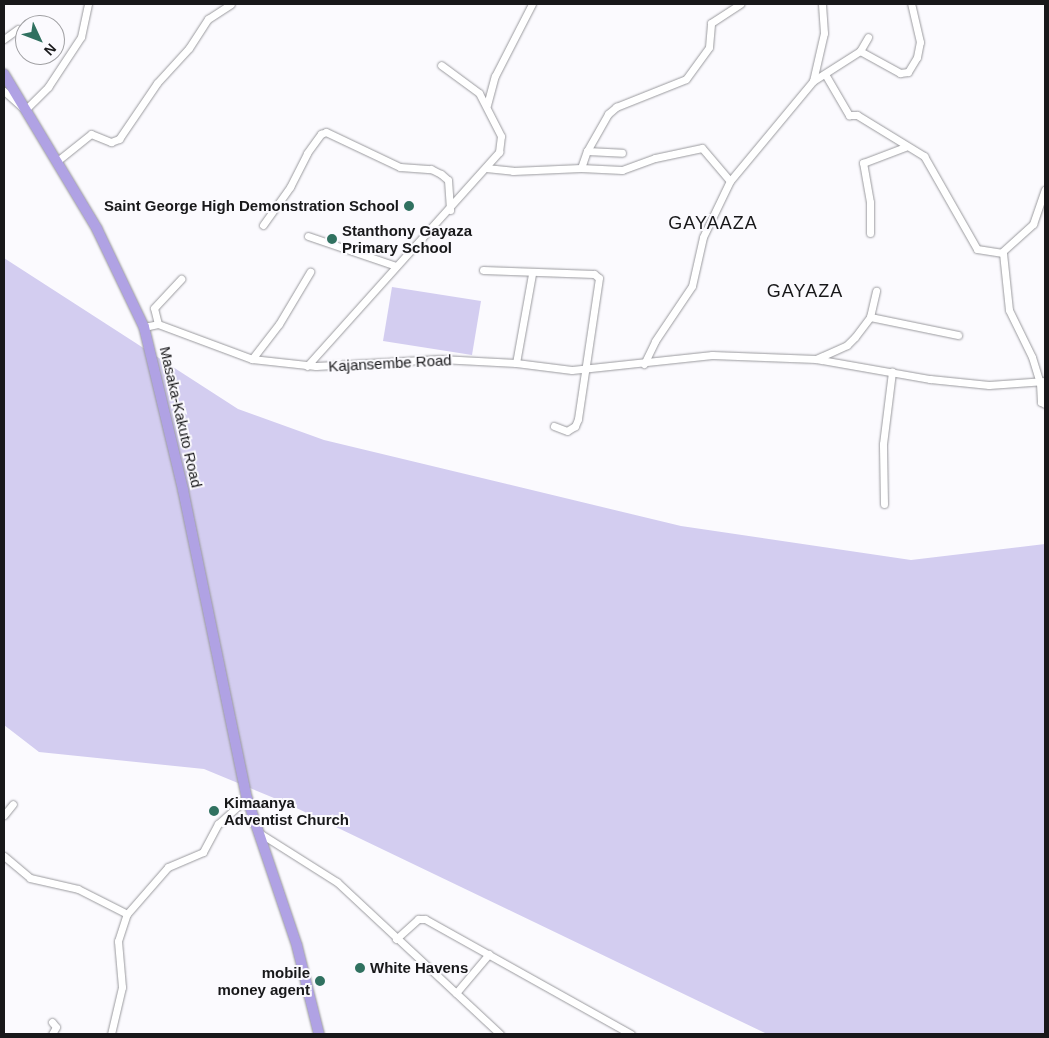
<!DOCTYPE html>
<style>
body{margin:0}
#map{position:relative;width:1049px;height:1038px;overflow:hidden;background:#fbfafe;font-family:Helvetica,sans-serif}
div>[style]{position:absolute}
.green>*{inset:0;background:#d3cdf0}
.roads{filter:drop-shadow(0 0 1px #9a9a9e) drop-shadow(0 0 1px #9a9a9e)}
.minor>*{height:7px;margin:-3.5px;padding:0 3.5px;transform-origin:3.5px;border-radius:3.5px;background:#fff}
.highway>*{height:10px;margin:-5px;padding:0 5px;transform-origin:5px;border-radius:5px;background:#b0a2e4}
.dots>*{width:14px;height:14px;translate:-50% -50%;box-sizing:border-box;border:2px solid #fbfafe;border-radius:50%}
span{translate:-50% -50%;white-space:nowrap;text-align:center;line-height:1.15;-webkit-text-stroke:4px #fbfafe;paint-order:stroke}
.poi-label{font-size:15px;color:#18181a;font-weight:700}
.right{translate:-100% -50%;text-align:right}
.left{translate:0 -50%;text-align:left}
.street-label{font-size:15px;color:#18181a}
.quarter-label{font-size:18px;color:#18181a;letter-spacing:1px}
.frame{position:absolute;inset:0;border:5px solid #18181a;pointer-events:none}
.north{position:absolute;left:15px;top:15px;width:50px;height:50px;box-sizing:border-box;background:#fbfafe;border:1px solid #a0a0a3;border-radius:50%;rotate:133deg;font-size:14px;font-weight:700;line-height:20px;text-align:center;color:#18181a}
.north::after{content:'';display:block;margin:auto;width:18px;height:22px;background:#307160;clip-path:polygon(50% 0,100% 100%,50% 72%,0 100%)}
</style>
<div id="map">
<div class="green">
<div style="clip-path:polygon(4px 258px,238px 409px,324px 440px,681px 526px,911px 560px,1045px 544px,1045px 1034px,767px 1034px,286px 803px,204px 769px,39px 752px,4px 725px)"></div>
<div style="clip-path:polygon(392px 287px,481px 301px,472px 355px,383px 341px)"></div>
</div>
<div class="roads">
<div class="minor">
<div style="left:4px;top:39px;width:17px;rotate:-36deg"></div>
<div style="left:860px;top:51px;width:16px;rotate:-60deg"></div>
<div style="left:825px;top:74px;width:48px;rotate:59.7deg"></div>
<div style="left:849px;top:115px;width:8px"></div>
<div style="left:857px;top:115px;width:79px;rotate:31.5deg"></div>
<div style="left:924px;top:156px;width:107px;rotate:60.3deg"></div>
<div style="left:977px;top:249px;width:26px;rotate:9deg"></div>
<div style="left:1003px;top:253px;width:57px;rotate:84deg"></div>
<div style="left:1009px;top:310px;width:52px;rotate:63.9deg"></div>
<div style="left:1032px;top:357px;width:27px;rotate:73deg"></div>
<div style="left:1040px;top:383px;width:19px;rotate:87deg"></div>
<div style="left:1041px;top:402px;width:4px;rotate:27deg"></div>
<div style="left:813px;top:81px;width:56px;rotate:-32.6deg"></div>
<div style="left:860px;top:51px;width:46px;rotate:28.8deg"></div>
<div style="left:900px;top:73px;width:8px;rotate:-7deg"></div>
<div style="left:908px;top:72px;width:17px;rotate:-59deg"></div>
<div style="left:917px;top:57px;width:15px;rotate:-79deg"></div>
<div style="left:920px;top:42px;width:39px;rotate:-103deg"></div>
<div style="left:4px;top:91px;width:28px;rotate:42deg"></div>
<div style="left:25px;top:110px;width:33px;rotate:-45deg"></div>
<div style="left:48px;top:87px;width:60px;rotate:-56.6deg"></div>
<div style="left:81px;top:37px;width:34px;rotate:-78deg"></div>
<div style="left:487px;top:105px;width:30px;rotate:-75deg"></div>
<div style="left:495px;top:76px;width:81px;rotate:-62.8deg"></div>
<div style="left:587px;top:151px;width:35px;rotate:3deg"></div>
<div style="left:56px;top:162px;width:45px;rotate:-38.7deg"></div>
<div style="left:91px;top:134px;width:22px;rotate:22deg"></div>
<div style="left:111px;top:142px;width:9px;rotate:-21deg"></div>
<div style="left:119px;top:139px;width:68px;rotate:-55.8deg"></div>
<div style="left:157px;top:83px;width:47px;rotate:-47.6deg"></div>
<div style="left:189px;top:48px;width:35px;rotate:-57deg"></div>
<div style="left:208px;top:19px;width:27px;rotate:-33deg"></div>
<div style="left:486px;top:168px;width:27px;rotate:6deg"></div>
<div style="left:513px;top:171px;width:68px;rotate:-2.5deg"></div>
<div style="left:581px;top:168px;width:18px;rotate:-71deg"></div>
<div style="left:587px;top:151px;width:43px;rotate:-60.4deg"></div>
<div style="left:608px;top:114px;width:11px;rotate:-41deg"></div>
<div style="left:616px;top:107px;width:75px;rotate:-21.8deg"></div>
<div style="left:686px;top:79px;width:39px;rotate:-54deg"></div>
<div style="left:709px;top:47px;width:24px;rotate:-85deg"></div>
<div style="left:711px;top:23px;width:35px;rotate:-33deg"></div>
<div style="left:581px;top:168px;width:41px;rotate:2.8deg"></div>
<div style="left:622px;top:170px;width:35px;rotate:-20deg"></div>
<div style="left:655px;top:158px;width:48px;rotate:-12deg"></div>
<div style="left:702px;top:148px;width:43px;rotate:49.7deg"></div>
<div style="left:263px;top:225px;width:47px;rotate:-54.6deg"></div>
<div style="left:290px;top:187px;width:38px;rotate:-63deg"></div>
<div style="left:307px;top:153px;width:24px;rotate:-54deg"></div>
<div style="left:321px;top:134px;width:5px;rotate:-22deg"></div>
<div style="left:326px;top:132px;width:82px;rotate:25.3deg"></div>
<div style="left:400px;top:167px;width:31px;rotate:4deg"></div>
<div style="left:431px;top:169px;width:11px;rotate:27deg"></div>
<div style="left:441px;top:174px;width:9px;rotate:41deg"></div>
<div style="left:448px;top:180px;width:30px;rotate:86deg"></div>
<div style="left:870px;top:233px;width:31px;rotate:-90deg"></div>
<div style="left:870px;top:202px;width:40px;rotate:-100deg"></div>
<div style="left:863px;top:163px;width:45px;rotate:-20.9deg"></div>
<div style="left:308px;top:236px;width:93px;rotate:18.8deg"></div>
<div style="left:1002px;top:252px;width:42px;rotate:-42.1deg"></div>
<div style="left:1033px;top:224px;width:36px;rotate:-71deg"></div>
<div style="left:483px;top:270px;width:111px;rotate:2.1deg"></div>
<div style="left:594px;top:274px;width:6px;rotate:39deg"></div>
<div style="left:599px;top:278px;width:143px;rotate:98.5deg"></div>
<div style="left:578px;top:419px;width:8px;rotate:113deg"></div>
<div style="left:575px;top:426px;width:9px;rotate:148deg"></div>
<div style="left:567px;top:431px;width:14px;rotate:-159deg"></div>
<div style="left:870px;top:317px;width:90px;rotate:11.6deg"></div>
<div style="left:158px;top:324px;width:16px;rotate:-104deg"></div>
<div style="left:154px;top:308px;width:40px;rotate:-47deg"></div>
<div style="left:144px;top:327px;width:14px;rotate:-12deg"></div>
<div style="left:158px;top:324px;width:100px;rotate:20.4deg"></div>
<div style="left:252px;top:359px;width:64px;rotate:6.2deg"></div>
<div style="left:316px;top:366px;width:124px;rotate:-3.2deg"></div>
<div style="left:440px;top:359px;width:76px;rotate:3deg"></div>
<div style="left:516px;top:363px;width:56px;rotate:7.1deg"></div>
<div style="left:572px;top:370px;width:141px;rotate:-6.1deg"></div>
<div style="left:712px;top:355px;width:104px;rotate:2.2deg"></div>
<div style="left:816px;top:359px;width:116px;rotate:10deg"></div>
<div style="left:930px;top:379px;width:59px;rotate:5.8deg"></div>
<div style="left:989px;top:385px;width:56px;rotate:-4.1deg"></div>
<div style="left:252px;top:359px;width:44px;rotate:-52.4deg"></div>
<div style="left:279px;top:324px;width:61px;rotate:-59.2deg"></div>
<div style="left:816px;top:359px;width:34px;rotate:-24deg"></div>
<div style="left:847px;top:345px;width:11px;rotate:-45deg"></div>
<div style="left:855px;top:337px;width:25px;rotate:-53deg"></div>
<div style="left:870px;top:317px;width:27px;rotate:-77deg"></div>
<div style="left:516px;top:363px;width:90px;rotate:-79.8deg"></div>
<div style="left:644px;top:364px;width:25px;rotate:-64deg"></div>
<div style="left:655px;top:341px;width:66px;rotate:-56.1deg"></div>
<div style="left:692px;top:286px;width:50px;rotate:-77.3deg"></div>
<div style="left:703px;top:237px;width:62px;rotate:-64.3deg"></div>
<div style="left:730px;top:181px;width:130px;rotate:-50.3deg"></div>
<div style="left:813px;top:81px;width:49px;rotate:-77.1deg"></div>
<div style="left:824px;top:33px;width:29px;rotate:-94deg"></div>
<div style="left:307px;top:366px;width:288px;rotate:-48.1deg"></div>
<div style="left:499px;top:152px;width:16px;rotate:-83deg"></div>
<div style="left:501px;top:136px;width:48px;rotate:-117.1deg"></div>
<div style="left:479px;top:93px;width:47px;rotate:-143.6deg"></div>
<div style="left:884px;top:504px;width:60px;rotate:-91deg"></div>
<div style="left:883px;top:444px;width:73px;rotate:-82.9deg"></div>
<div style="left:4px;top:815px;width:14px;rotate:-51deg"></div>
<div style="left:261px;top:834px;width:90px;rotate:32.3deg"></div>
<div style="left:337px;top:882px;width:223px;rotate:43deg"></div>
<div style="left:4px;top:856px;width:34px;rotate:40deg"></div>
<div style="left:30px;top:878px;width:49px;rotate:12.9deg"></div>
<div style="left:78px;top:889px;width:55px;rotate:27deg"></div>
<div style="left:396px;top:939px;width:30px;rotate:-42deg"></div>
<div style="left:418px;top:919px;width:7px"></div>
<div style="left:425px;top:919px;width:236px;rotate:29.2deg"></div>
<div style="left:456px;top:993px;width:51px;rotate:-49.8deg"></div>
<div style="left:52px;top:1022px;width:6px;rotate:51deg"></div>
<div style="left:56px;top:1027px;width:8px;rotate:120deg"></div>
<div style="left:111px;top:1034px;width:48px;rotate:-76.8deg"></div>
<div style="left:122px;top:987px;width:46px;rotate:-95deg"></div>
<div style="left:118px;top:941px;width:28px;rotate:-72deg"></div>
<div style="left:127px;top:914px;width:62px;rotate:-48.9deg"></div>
<div style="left:168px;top:867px;width:38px;rotate:-23deg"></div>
<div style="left:203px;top:852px;width:32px;rotate:-62deg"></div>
<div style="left:218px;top:824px;width:39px;rotate:-42deg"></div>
</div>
<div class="highway">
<div style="left:4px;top:74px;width:181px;rotate:59deg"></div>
<div style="left:97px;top:229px;width:109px;rotate:64.4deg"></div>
<div style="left:144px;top:327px;width:168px;rotate:76.5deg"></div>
<div style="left:183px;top:490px;width:315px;rotate:78.3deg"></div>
<div style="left:247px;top:798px;width:156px;rotate:71.3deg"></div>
<div style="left:297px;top:946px;width:91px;rotate:76deg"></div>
</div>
</div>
<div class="dots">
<div style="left:409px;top:206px;background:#307160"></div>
<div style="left:332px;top:239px;background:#307160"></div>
<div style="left:214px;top:811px;background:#307160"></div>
<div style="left:360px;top:968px;background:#307160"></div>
<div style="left:320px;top:981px;background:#307160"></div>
</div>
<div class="poi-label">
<span class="right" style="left:399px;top:206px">Saint George High Demonstration School</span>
<span class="left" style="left:342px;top:239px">Stanthony Gayaza<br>Primary School</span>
<span class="left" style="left:224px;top:811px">Kimaanya<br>Adventist Church</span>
<span class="left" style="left:370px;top:968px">White Havens</span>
<span class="right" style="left:310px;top:981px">mobile<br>money agent</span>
</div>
<div class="street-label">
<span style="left:390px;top:363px;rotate:-3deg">Kajansembe Road</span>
<span style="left:181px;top:417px;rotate:77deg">Masaka-Kakuto Road</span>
</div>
<div class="quarter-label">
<span style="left:713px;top:223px">GAYAAZA</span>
<span style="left:805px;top:291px">GAYAZA</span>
</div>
<div class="frame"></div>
<div class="north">N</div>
</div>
